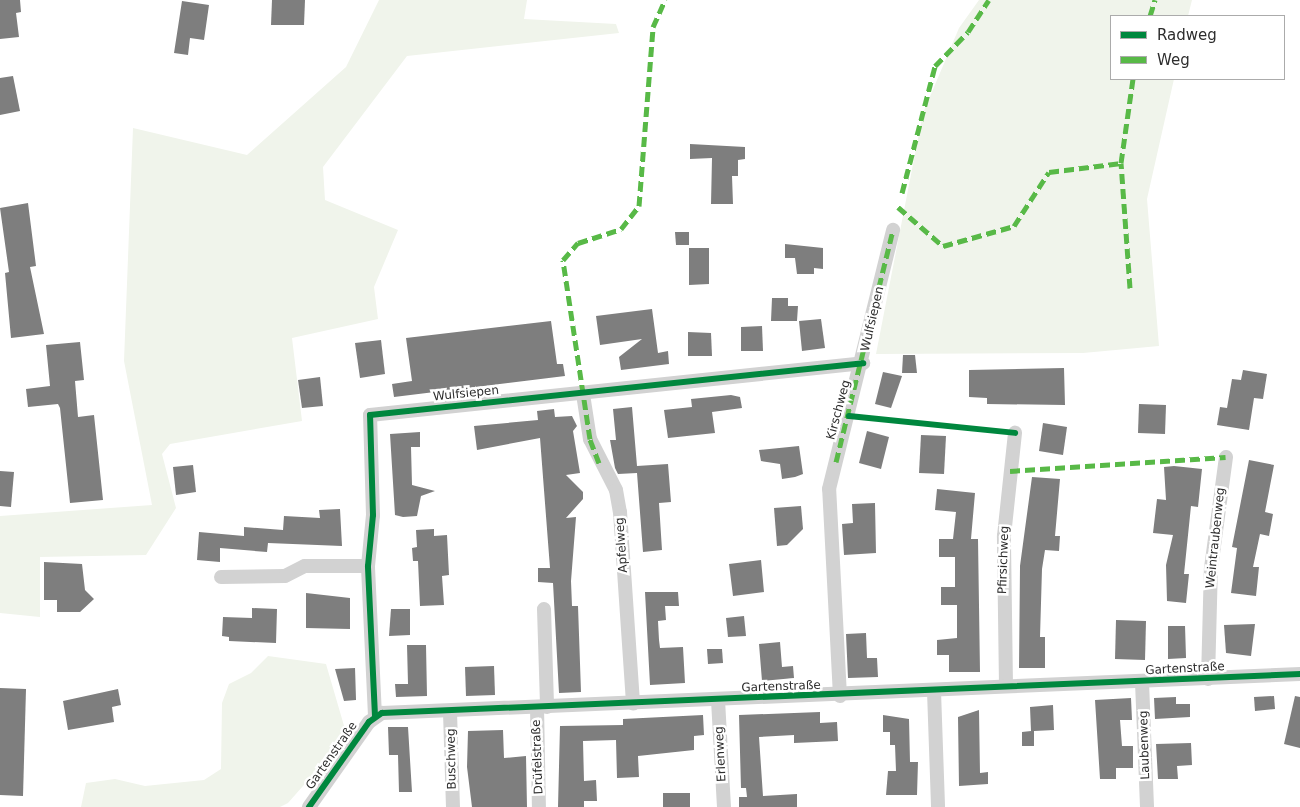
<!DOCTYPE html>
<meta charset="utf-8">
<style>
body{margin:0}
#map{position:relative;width:1300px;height:807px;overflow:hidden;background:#fff;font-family:"DejaVu Sans",sans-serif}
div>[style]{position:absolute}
.green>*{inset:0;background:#f0f4eb}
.building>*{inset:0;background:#7e7e7e}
.street>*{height:14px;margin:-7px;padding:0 7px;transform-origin:7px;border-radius:7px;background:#d2d2d2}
.quiet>*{height:5px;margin-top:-2.5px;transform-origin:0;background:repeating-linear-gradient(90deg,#58b947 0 10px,transparent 0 15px)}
.cycleway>*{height:6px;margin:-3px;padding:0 3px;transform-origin:3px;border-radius:3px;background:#00873e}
span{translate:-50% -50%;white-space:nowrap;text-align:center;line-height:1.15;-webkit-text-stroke:5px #fff;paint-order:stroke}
.street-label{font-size:12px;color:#2d2d2d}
.legend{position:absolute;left:1110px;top:15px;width:175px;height:65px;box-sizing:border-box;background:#fff;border:1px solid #ababab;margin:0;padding:6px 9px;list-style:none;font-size:15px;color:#2d2d2d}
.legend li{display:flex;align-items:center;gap:10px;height:25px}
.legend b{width:25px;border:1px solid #ababab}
</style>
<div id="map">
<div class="green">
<div style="clip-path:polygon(379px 0,527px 0,524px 19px,616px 24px,619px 33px,407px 56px,323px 167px,325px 200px,398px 230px,374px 287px,378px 319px,292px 338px,302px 421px,170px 444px,162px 454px,176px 508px,146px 555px,40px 557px,40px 617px,0 613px,0 516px,152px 505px,124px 361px,133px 128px,247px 155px,346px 67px)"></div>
<div style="clip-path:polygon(979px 0,1192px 0,1188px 16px,1111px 16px,1111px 79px,1174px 79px,1147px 199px,1159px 346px,1083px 353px,876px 354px,923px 113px,959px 28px)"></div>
<div style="clip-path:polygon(268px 656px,326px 664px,347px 736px,288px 803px,280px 807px,81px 807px,86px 783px,115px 779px,145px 786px,204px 780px,221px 769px,222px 703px,229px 684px,251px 673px)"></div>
</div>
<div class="building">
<div style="clip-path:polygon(0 0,20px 0,21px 12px,16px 13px,19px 37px,0 39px)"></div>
<div style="clip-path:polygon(272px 0,305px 0,304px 25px,271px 25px)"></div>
<div style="clip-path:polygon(182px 1px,209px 5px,204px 40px,190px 38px,188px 55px,174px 53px)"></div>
<div style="clip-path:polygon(13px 76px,20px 111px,0 115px,0 78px)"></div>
<div style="clip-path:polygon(690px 144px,745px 147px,745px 159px,738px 160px,738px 176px,732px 176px,733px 204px,711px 204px,712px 158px,690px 159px)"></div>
<div style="clip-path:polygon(28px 203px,36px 266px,30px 267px,44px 334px,11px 338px,5px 273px,9px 272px,0 208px)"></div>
<div style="clip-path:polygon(675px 232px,689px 232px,689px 245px,676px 245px)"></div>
<div style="clip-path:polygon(785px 244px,823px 248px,823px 269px,814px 268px,814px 274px,797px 274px,795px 258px,785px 258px)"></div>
<div style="clip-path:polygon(689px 248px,709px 248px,709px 284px,689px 285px)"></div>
<div style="clip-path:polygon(772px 298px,788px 298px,788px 306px,798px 306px,797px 321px,771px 321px)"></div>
<div style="clip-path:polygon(652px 309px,658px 353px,668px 351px,669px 364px,621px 370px,619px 357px,642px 339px,600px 345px,596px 316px)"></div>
<div style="clip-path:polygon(821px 319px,825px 348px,802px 351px,799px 321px)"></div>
<div style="clip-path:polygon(551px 321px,557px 364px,563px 364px,565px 376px,394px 397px,392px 384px,412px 381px,406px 338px)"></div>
<div style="clip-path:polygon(762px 326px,763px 351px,741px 351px,741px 327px)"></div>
<div style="clip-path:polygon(688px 332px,711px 333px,712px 356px,688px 356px)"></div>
<div style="clip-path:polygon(381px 340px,385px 374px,360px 378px,355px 343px)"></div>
<div style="clip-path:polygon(80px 342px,84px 380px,75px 381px,78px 417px,94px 415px,103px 500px,70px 503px,60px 408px,58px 404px,28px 407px,26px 389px,50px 386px,46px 345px)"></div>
<div style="clip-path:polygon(903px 355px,915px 355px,917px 373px,902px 373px)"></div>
<div style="clip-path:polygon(1064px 368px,1065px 405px,987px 404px,987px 398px,969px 397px,969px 370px)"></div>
<div style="clip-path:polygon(1243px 370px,1267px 374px,1263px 399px,1254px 398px,1249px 430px,1217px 425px,1220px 407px,1227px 408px,1232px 379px,1241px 380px)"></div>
<div style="clip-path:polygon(883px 372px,902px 376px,891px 408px,875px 404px)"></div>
<div style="clip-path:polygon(320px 377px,323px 406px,302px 408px,298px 380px)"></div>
<div style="clip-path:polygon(731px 395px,740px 397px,742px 408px,712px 412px,715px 433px,668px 438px,664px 410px,692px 407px,691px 399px)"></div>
<div style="clip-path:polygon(1139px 404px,1166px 405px,1165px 434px,1138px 433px)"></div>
<div style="clip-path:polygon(632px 407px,637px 466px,668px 464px,671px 502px,659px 503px,662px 550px,643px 552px,637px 473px,618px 474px,615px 468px,610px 440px,616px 440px,613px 409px)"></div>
<div style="clip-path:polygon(554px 409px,555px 417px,572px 416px,577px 426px,573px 431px,580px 473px,566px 475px,583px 492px,583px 499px,566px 518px,576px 517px,571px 581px,572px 606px,578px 606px,581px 692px,559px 693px,553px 583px,538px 582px,538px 568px,550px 568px,540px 438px,477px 450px,474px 426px,538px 420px,537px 411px)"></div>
<div style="clip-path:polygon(1043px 423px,1067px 427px,1063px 455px,1039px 451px)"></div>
<div style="clip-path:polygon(867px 431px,889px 437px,881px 469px,859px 463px)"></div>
<div style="clip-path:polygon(420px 432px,420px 447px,411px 447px,412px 485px,435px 491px,421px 496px,417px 516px,403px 517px,395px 515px,390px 434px)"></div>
<div style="clip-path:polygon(921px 435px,946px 436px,944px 474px,919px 473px)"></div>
<div style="clip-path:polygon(799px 446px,803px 474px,795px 477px,782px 479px,780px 464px,761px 461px,759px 450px)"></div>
<div style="clip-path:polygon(1249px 460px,1274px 465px,1265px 512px,1273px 514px,1269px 536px,1260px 534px,1253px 567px,1259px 567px,1256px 596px,1231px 593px,1237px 548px,1232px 547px)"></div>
<div style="clip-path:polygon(193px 465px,196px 492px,176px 495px,173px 467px)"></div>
<div style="clip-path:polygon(1174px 466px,1202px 469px,1198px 507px,1191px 506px,1184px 574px,1189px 574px,1186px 603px,1167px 601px,1166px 565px,1173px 535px,1153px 533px,1157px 499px,1166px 500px,1164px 467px)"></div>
<div style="clip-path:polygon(0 471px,14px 472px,11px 507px,0 506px)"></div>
<div style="clip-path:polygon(1032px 477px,1060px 479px,1055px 536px,1060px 536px,1059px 551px,1045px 550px,1042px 569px,1040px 637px,1045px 637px,1045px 668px,1019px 668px,1020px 566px)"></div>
<div style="clip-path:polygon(937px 489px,975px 493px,971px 539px,978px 539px,980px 672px,949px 672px,949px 655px,937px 655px,937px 640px,957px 638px,957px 605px,941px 605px,941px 587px,955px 587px,955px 557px,939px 557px,939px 539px,953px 539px,956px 512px,935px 510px)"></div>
<div style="clip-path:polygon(875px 503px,876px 553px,844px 555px,842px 524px,853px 523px,852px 504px)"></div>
<div style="clip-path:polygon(801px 506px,803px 529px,787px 545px,777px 546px,774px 508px)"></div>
<div style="clip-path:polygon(340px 509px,342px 546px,268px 543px,267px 552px,220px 548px,220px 562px,197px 560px,199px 532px,244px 536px,244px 527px,283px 530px,284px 516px,320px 518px,319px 510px)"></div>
<div style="clip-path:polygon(434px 529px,434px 536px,447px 535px,449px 575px,442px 576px,444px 605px,420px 606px,418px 561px,413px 561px,412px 548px,417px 547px,416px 530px)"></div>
<div style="clip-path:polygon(761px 560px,764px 592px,733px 596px,729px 564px)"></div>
<div style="clip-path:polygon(44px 562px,82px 564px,85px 590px,94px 599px,80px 612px,57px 612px,57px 600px,44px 600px)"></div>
<div style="clip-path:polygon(645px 592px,678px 592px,679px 606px,665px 606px,666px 620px,658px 621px,659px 640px,660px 648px,683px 647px,685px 683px,650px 685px)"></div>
<div style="clip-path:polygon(306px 593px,350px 598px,350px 629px,306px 628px)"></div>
<div style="clip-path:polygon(252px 608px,277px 609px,276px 643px,229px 641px,229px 637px,222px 636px,223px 617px,252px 618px)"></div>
<div style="clip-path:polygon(391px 609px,410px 609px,410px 635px,389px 636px)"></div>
<div style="clip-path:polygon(744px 616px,746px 636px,728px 637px,726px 618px)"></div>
<div style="clip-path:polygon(1116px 620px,1146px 621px,1145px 660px,1115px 659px)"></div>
<div style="clip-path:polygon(1255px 624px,1251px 656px,1226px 653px,1224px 625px)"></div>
<div style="clip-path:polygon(1168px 626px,1185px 626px,1186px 658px,1168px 659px)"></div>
<div style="clip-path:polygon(866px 633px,867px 658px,877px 658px,878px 677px,848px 678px,846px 634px)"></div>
<div style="clip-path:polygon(780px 642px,782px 667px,793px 666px,794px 678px,762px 681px,759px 644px)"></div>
<div style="clip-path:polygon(407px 645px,426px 645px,427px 696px,396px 697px,395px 684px,408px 684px)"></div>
<div style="clip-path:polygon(707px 649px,722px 649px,723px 663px,708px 664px)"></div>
<div style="clip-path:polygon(494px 666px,495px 695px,466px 696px,465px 667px)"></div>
<div style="clip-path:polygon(355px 668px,356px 700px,344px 701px,335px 669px)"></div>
<div style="clip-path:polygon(0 688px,26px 689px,23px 796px,0 795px)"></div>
<div style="clip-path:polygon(118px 689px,121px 705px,112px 707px,114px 722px,68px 730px,63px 701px)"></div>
<div style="clip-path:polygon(1274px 696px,1275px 709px,1255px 711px,1254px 697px)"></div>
<div style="clip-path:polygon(1295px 696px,1300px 697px,1300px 748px,1284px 744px)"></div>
<div style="clip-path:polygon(1176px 697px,1176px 704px,1190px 704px,1190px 717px,1155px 719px,1154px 698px)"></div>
<div style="clip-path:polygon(1131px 698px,1132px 720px,1120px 720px,1122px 746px,1133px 746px,1133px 768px,1116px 768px,1116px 779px,1100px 779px,1095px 700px)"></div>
<div style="clip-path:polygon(1053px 705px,1054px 730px,1034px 731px,1034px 746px,1022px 746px,1022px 732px,1031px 731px,1030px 707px)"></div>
<div style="clip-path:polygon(979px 710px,980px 773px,988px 772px,988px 784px,959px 786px,958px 717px)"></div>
<div style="clip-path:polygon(820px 712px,820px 723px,837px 722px,838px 741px,794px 743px,794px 735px,759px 737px,763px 796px,797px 794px,797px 807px,739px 807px,739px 797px,747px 797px,746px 788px,741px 788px,739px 715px)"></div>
<div style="clip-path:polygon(703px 715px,704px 735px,694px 736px,694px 750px,638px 756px,639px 777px,617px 778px,616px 740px,583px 741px,584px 781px,596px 780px,597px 801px,584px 801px,584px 807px,558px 807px,560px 726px,623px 725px,623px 719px)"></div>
<div style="clip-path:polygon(883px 715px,909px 719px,910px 762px,918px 762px,917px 795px,886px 795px,888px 771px,896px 771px,895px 745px,890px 745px,890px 732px,883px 732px)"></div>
<div style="clip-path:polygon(388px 727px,408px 727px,412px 792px,399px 792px,398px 755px,389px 755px)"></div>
<div style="clip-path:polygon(503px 730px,504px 758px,526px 756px,527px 807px,472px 807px,467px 767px,468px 731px)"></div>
<div style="clip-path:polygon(1191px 743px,1192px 765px,1177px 766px,1178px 779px,1158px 779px,1156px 744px)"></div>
<div style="clip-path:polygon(663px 793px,690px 793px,690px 807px,663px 807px)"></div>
</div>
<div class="street">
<div style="left:583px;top:394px;width:46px;rotate:81.2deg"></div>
<div style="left:590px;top:439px;width:57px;rotate:63deg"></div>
<div style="left:616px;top:490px;width:22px;rotate:80deg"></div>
<div style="left:620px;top:512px;width:192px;rotate:86.1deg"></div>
<div style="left:221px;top:577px;width:64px;rotate:-0.9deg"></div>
<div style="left:285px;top:576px;width:22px;rotate:-27deg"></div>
<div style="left:305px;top:566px;width:63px"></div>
<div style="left:544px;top:609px;width:98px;rotate:88.2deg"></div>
<div style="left:1208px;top:679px;width:111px;rotate:-88.5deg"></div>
<div style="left:1211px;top:568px;width:112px;rotate:-82.3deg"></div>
<div style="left:1142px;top:682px;width:125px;rotate:87.7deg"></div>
<div style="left:1006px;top:686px;width:150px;rotate:-90.8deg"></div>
<div style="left:1004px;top:536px;width:104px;rotate:-83.9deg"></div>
<div style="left:934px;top:691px;width:116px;rotate:88deg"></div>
<div style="left:840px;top:696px;width:207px;rotate:-93deg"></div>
<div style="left:829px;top:489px;width:267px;rotate:-76.1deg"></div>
<div style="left:718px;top:700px;width:107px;rotate:86.8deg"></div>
<div style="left:537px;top:707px;width:100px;rotate:88.9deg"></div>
<div style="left:450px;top:712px;width:95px;rotate:88.2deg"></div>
<div style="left:375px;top:716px;width:150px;rotate:-92.7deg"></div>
<div style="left:368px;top:566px;width:51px;rotate:-84.4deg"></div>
<div style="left:373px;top:515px;width:100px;rotate:-91.7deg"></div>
<div style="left:370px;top:415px;width:496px;rotate:-6deg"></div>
<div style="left:309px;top:807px;width:104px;rotate:-54.8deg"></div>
<div style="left:369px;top:722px;width:16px;rotate:-35deg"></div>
<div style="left:382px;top:713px;width:919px;rotate:-2.43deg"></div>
</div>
<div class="quiet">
<div style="left:1150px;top:16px;width:17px;rotate:-73deg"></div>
<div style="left:902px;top:193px;width:131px;rotate:-75.4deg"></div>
<div style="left:935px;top:66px;width:47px;rotate:-45.9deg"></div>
<div style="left:968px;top:32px;width:38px;rotate:-57deg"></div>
<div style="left:898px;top:207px;width:60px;rotate:40.9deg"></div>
<div style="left:943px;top:246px;width:74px;rotate:-15.7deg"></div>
<div style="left:1014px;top:226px;width:64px;rotate:-57.1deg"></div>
<div style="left:1049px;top:172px;width:73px;rotate:-7.1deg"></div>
<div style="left:1130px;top:288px;width:125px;rotate:-94.1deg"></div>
<div style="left:1121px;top:163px;width:85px;rotate:-81.9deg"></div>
<div style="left:836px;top:462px;width:239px;rotate:-76.2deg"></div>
<div style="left:599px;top:463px;width:26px;rotate:-111deg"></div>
<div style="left:590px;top:439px;width:181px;rotate:-98.6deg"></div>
<div style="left:563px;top:260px;width:23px;rotate:-49deg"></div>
<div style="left:578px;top:243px;width:45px;rotate:-18deg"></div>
<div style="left:621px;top:229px;width:29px;rotate:-52deg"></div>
<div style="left:639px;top:206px;width:180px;rotate:-85.5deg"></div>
<div style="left:653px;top:27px;width:30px;rotate:-66deg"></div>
<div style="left:1010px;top:471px;width:216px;rotate:-3.7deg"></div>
</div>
<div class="cycleway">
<div style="left:849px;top:416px;width:167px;rotate:5.8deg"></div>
<div style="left:375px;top:716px;width:150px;rotate:-92.7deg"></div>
<div style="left:368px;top:566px;width:51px;rotate:-84.4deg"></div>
<div style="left:373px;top:515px;width:100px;rotate:-91.7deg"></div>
<div style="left:370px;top:415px;width:496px;rotate:-6deg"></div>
<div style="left:309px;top:807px;width:104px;rotate:-54.8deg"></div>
<div style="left:369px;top:722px;width:16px;rotate:-35deg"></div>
<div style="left:382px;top:713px;width:919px;rotate:-2.43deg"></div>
</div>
<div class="street-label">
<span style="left:873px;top:319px;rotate:-77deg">Wulfsiepen</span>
<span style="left:466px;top:394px;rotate:-6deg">Wulfsiepen</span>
<span style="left:839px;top:410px;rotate:-75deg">Kirschweg</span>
<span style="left:1216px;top:538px;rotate:-84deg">Weintraubenweg</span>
<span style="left:622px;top:545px;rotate:-94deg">Apfelweg</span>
<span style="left:1004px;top:560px;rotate:-88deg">Pfirsichweg</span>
<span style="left:1185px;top:669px;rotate:-3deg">Gartenstraße</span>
<span style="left:781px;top:687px;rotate:-2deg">Gartenstraße</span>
<span style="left:1145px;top:745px;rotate:-92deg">Laubenweg</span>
<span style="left:721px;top:754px;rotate:-93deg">Erlenweg</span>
<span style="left:332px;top:756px;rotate:-55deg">Gartenstraße</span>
<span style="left:538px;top:757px;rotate:-92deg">Drüfelstraße</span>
<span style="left:452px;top:759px;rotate:-91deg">Buschweg</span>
</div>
<ul class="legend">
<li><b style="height:6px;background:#00873e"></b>Radweg</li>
<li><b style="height:6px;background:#58b947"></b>Weg</li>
</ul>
</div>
